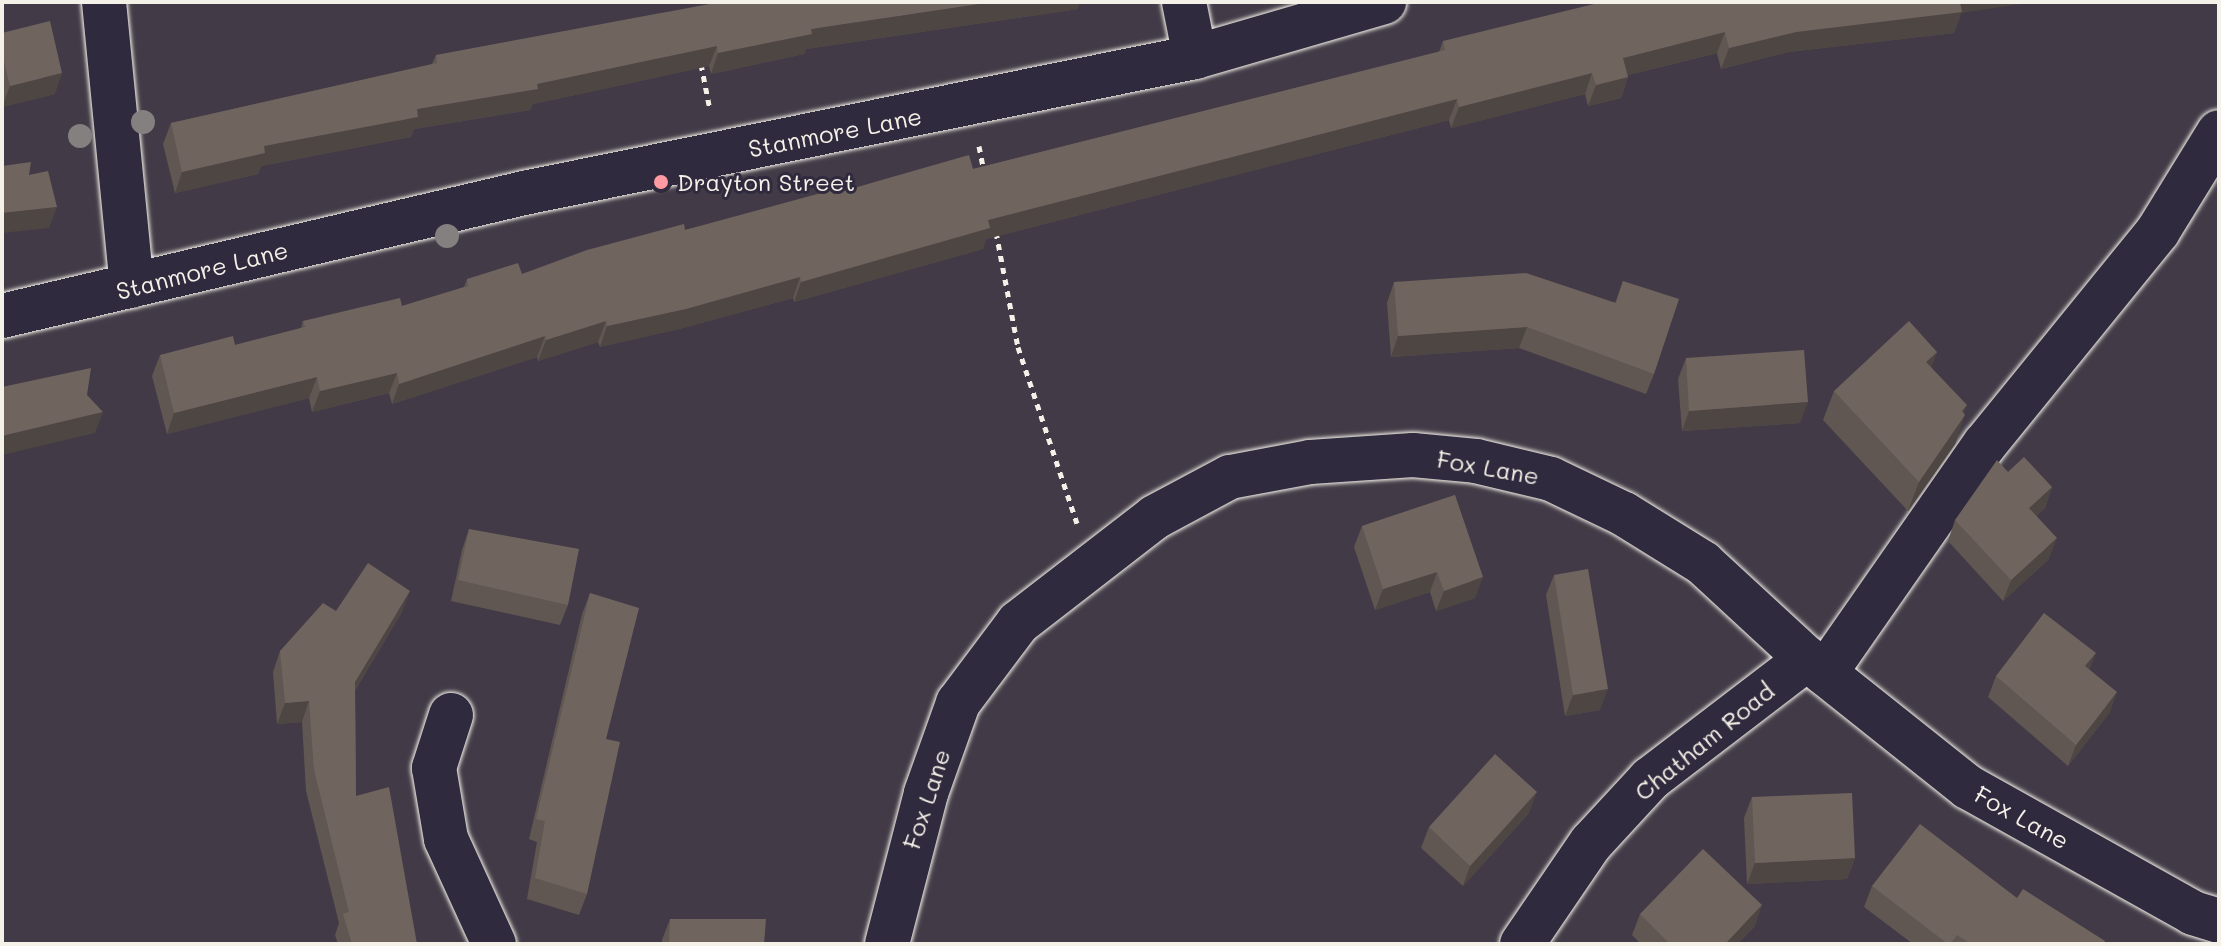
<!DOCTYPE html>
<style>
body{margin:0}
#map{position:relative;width:2221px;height:946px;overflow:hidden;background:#423b47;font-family:Mali,sans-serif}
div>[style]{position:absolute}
.path>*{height:5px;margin-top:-2.5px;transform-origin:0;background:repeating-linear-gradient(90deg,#f4f1e8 0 6px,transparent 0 12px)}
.roads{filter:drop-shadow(0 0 2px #f4f1e8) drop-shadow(0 0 2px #f4f1e8)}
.minor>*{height:44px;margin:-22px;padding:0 22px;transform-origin:22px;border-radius:22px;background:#2f2a3d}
.trees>*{width:24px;height:24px;margin:-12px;border-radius:50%;background:#848080}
.wall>*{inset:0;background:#605652}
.shaded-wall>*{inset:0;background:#4e4642}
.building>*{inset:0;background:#70645f}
.dots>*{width:22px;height:22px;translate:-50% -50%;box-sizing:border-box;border:4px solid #2f2a3d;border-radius:50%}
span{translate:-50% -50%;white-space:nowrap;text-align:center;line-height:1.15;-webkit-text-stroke:6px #2f2a3d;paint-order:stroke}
.street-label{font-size:24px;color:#f4f1e8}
.poi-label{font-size:24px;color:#f4f1e8}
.left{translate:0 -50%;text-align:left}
.frame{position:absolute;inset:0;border:4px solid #f4f1e8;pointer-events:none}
</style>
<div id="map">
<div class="path">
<div style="left:701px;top:64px;width:47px;rotate:78.9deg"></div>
<div style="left:979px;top:146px;width:26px;rotate:79deg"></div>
<div style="left:996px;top:232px;width:117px;rotate:79.2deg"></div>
<div style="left:1018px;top:347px;width:186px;rotate:71.5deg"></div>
</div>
<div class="roads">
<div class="minor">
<div style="left:104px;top:2px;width:285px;rotate:84.4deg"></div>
<div style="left:1184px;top:2px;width:56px;rotate:78.7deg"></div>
<div style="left:2px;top:316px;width:536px;rotate:-13.26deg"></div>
<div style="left:524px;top:193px;width:685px;rotate:-11.46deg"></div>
<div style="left:1195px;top:57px;width:197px;rotate:-16.2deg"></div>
<div style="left:1825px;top:673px;width:279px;rotate:-55.1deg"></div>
<div style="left:1985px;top:444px;width:274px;rotate:-50.9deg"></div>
<div style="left:2158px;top:231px;width:116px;rotate:-58.4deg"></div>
<div style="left:451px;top:715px;width:56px;rotate:107.8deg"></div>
<div style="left:434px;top:768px;width:72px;rotate:80.4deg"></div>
<div style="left:446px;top:839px;width:115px;rotate:65.4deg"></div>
<div style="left:887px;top:944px;width:156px;rotate:-75.5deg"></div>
<div style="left:926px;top:793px;width:96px;rotate:-70.4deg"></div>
<div style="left:958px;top:703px;width:100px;rotate:-53.1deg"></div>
<div style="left:1018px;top:623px;width:173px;rotate:-37.7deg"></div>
<div style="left:1155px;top:517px;width:85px;rotate:-28.1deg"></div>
<div style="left:1230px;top:477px;width:81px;rotate:-10.6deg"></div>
<div style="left:1310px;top:462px;width:103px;rotate:-3.9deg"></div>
<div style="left:1413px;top:455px;width:63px;rotate:5.4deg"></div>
<div style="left:1476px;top:461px;width:77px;rotate:13.5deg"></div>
<div style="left:1551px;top:479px;width:81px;rotate:25.6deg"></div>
<div style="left:1624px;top:514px;width:93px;rotate:31.8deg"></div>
<div style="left:1703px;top:563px;width:142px;rotate:42.7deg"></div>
<div style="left:1807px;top:659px;width:206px;rotate:38.5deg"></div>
<div style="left:1968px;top:787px;width:258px;rotate:29.2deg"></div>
<div style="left:2193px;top:913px;width:27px;rotate:17deg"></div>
<div style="left:1522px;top:944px;width:122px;rotate:-55.7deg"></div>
<div style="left:1591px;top:843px;width:87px;rotate:-47.3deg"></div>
<div style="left:1650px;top:779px;width:198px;rotate:-37.4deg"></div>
</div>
</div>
<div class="trees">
<div style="left:143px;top:122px"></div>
<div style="left:80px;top:136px"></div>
<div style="left:447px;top:236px"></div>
</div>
<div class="wall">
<div style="clip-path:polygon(1078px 9px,806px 49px,804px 54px,711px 74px,709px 66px,533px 104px,530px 110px,414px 129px,411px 137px,261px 166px,258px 174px,175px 193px,163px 144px,171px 123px,432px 64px,436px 55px)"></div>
<div style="clip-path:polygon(1961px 13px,1954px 33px,1788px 52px,1721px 69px,1717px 53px,1628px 75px,1628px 77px,1621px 98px,1588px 106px,1585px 94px,1451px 128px,1449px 120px,986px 239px,983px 249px,794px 302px,793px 298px,679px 329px,600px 347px,598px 342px,538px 361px,537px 357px,392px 404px,389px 393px,312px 412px,309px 398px,167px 434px,152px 376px,160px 355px,235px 345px,301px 328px,303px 321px,402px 306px,464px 287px,467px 279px,522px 274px,685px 230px,833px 194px,973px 169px,1439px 52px,1443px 41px)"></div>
<div style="clip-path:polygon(2px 33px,55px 94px,2px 107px)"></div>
<div style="clip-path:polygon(1623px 281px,1654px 374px,1646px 394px,1519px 348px,1391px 357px,1387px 303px,1394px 282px,1615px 303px)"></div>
<div style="clip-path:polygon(1937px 352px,1931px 367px,1964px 413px,1955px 444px,1908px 511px,1823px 420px,1834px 391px)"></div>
<div style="clip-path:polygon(1686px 358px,1800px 423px,1682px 431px,1678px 379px)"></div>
<div style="clip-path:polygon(2008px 472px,2052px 487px,2045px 508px,2036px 516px,2049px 559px,2003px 601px,1948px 541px,1955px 520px)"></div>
<div style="clip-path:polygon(1455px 495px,1475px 598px,1436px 611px,1430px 592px,1375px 610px,1354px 547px,1362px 526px)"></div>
<div style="clip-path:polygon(469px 529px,568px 605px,560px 625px,451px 601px,462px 550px)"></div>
<div style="clip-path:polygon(1554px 575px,1600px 710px,1565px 716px,1546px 595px)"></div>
<div style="clip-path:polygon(590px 593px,606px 739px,587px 894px,579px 915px,527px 899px,537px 842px,529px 839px,582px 614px)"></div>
<div style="clip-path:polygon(336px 611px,402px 612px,355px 690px,356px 796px,417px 944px,338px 944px,335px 935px,339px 923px,306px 791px,302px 722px,277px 724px,273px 672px,280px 651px)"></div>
<div style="clip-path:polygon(2089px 670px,2110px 712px,2068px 766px,1988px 697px,1996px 676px)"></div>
<div style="clip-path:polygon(1752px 797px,1855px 858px,1847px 879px,1747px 884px,1744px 818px)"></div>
<div style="clip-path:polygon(1529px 813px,1463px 886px,1421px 848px,1429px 827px)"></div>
<div style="clip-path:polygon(1872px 886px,2017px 898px,2104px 944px,1913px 944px,1864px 907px)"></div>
<div style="clip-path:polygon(1640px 914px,1755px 926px,1737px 944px,1641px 944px,1632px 935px)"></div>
<div style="clip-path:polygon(670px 919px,764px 944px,662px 944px,662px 940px)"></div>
</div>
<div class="shaded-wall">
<div style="clip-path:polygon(993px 2px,1080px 2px,1078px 9px,806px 49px,804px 54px,711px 74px,718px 53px,811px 29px)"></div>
<div style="clip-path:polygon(1955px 2px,2034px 2px,1961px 13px,1954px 33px,1788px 52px,1721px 69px,1729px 48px,1796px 32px)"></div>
<div style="clip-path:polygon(1725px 32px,1717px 53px,1616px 78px,1623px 58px)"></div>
<div style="clip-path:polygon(717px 46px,709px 66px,533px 104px,530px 110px,414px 129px,411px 137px,261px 166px,258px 174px,175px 193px,182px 172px,264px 146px,417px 109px)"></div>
<div style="clip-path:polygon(62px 73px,55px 94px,2px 107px,10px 86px)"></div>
<div style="clip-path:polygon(1592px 73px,1585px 94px,1451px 128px,1459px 107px)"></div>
<div style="clip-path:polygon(1628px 77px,1621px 98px,1588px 106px,1596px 85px)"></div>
<div style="clip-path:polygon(1457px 99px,1449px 120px,986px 239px,983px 249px,794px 302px,801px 282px,988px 220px)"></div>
<div style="clip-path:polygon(57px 207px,49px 228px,2px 233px,2px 213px)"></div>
<div style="clip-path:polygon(800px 277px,793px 298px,679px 329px,600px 347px,607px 326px)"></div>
<div style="clip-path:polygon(606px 321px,598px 342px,538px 361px,546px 340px)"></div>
<div style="clip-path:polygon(1527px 327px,1519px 348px,1391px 357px,1398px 336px)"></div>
<div style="clip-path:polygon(545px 336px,537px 357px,392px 404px,399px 384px)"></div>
<div style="clip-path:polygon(1937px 352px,1926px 381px,1926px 362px)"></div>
<div style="clip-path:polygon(397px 373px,389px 393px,312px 412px,320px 391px)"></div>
<div style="clip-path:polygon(317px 377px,309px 398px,167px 434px,174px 413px)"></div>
<div style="clip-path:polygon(1808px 402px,1800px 423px,1682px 431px,1689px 411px)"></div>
<div style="clip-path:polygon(1967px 405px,1961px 420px,1965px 415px,1955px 444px,1908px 511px,1919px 482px,1962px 411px)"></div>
<div style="clip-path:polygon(103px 412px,95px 433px,2px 455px,2px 436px)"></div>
<div style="clip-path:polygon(2052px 487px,2045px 508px,2022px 529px,2029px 508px)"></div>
<div style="clip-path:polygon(2057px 538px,2049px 559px,2003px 601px,2011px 580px)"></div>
<div style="clip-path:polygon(1437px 572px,1430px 592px,1375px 610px,1383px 589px)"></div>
<div style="clip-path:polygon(1483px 577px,1475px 598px,1436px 611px,1444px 591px)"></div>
<div style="clip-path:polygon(410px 591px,402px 612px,347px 702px,355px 682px)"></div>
<div style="clip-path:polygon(2096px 653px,2088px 674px,2085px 666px)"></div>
<div style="clip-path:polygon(1608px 689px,1600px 710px,1565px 716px,1573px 695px)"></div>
<div style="clip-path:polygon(2117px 692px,2110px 712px,2068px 766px,2076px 745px)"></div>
<div style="clip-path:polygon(309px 701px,302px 722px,277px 724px,285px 703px)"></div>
<div style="clip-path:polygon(1537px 792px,1529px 813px,1463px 886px,1470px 866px)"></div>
<div style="clip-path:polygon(1855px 858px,1847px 879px,1747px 884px,1755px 863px)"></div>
<div style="clip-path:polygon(1762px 905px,1755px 926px,1737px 944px,1725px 944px)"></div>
</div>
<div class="building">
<div style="clip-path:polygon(720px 2px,993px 2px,811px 29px,812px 34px,718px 53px,717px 46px,537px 84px,538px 89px,417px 109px,418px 117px,264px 146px,265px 153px,182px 172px,171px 123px,437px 63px,436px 55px)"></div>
<div style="clip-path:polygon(1602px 2px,1960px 2px,1962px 12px,1796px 32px,1729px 48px,1725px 32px,1623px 58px,1628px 77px,1596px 85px,1592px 73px,1459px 107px,1457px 99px,988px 220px,990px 228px,801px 282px,800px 277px,686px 309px,607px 326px,606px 321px,546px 340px,545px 336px,399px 384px,397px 373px,320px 391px,317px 377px,174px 413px,160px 355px,233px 336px,235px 345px,305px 327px,303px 321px,400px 298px,402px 306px,468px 286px,467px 279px,518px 263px,522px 274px,587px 250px,684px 224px,685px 230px,832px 190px,833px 194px,969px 155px,973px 169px,1445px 50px,1443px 41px)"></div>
<div style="clip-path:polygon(50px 21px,62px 73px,10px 86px,2px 53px,2px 33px)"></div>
<div style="clip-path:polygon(31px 162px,29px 175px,48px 171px,57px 207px,2px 213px,2px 166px)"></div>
<div style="clip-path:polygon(1526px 273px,1616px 303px,1623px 281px,1679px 299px,1654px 374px,1527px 327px,1398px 336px,1394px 282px)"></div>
<div style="clip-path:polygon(1909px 321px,1937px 352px,1926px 362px,1967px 405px,1962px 411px,1965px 415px,1919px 482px,1834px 391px)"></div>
<div style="clip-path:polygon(1804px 350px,1808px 402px,1689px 411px,1686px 358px)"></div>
<div style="clip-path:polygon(91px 368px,87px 395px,103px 412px,2px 436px,2px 387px)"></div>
<div style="clip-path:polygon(2024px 457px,2052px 487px,2029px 508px,2057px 538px,2011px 580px,1955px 520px,1997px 460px,2008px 472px)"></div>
<div style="clip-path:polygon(1455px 495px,1483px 577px,1444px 591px,1437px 572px,1383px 589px,1362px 526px)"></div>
<div style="clip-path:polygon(469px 529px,579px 549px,568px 605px,458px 580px)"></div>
<div style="clip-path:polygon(368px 563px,410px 591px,355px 682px,356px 796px,389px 787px,417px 944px,352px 944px,343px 914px,349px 912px,314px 770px,309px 701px,285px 703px,280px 651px,323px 603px,336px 611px)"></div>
<div style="clip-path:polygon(1588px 569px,1608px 689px,1573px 695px,1554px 575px)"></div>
<div style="clip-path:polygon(590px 593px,639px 608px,606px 739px,620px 742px,587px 894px,535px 878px,545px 821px,536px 819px)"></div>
<div style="clip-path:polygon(2044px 613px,2096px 653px,2085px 666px,2117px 692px,2076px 745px,1996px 676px)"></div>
<div style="clip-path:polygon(1495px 754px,1537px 792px,1470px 866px,1429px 827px)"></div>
<div style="clip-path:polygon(1852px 793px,1855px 858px,1755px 863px,1752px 797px)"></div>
<div style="clip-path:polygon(1920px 824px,2017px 898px,2023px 889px,2105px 941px,2103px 944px,1971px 944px,1957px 935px,1950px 944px,1948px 944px,1872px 886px)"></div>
<div style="clip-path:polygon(1703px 849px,1762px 905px,1725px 944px,1670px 944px,1640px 914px)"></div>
<div style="clip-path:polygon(670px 919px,766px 919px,764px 944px,669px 944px)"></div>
</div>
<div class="dots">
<div style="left:661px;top:182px;background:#ff9aa2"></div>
</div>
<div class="street-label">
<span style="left:835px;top:132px;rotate:-11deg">Stanmore Lane</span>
<span style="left:202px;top:270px;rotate:-14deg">Stanmore Lane</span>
<span style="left:1488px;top:467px;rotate:10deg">Fox Lane</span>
<span style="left:1704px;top:741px;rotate:-39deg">Chatham Road</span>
<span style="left:926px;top:799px;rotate:-72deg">Fox Lane</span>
<span style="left:2022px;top:817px;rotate:29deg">Fox Lane</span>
</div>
<div class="poi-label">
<span class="left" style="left:677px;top:182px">Drayton Street</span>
</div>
<div class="frame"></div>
</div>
